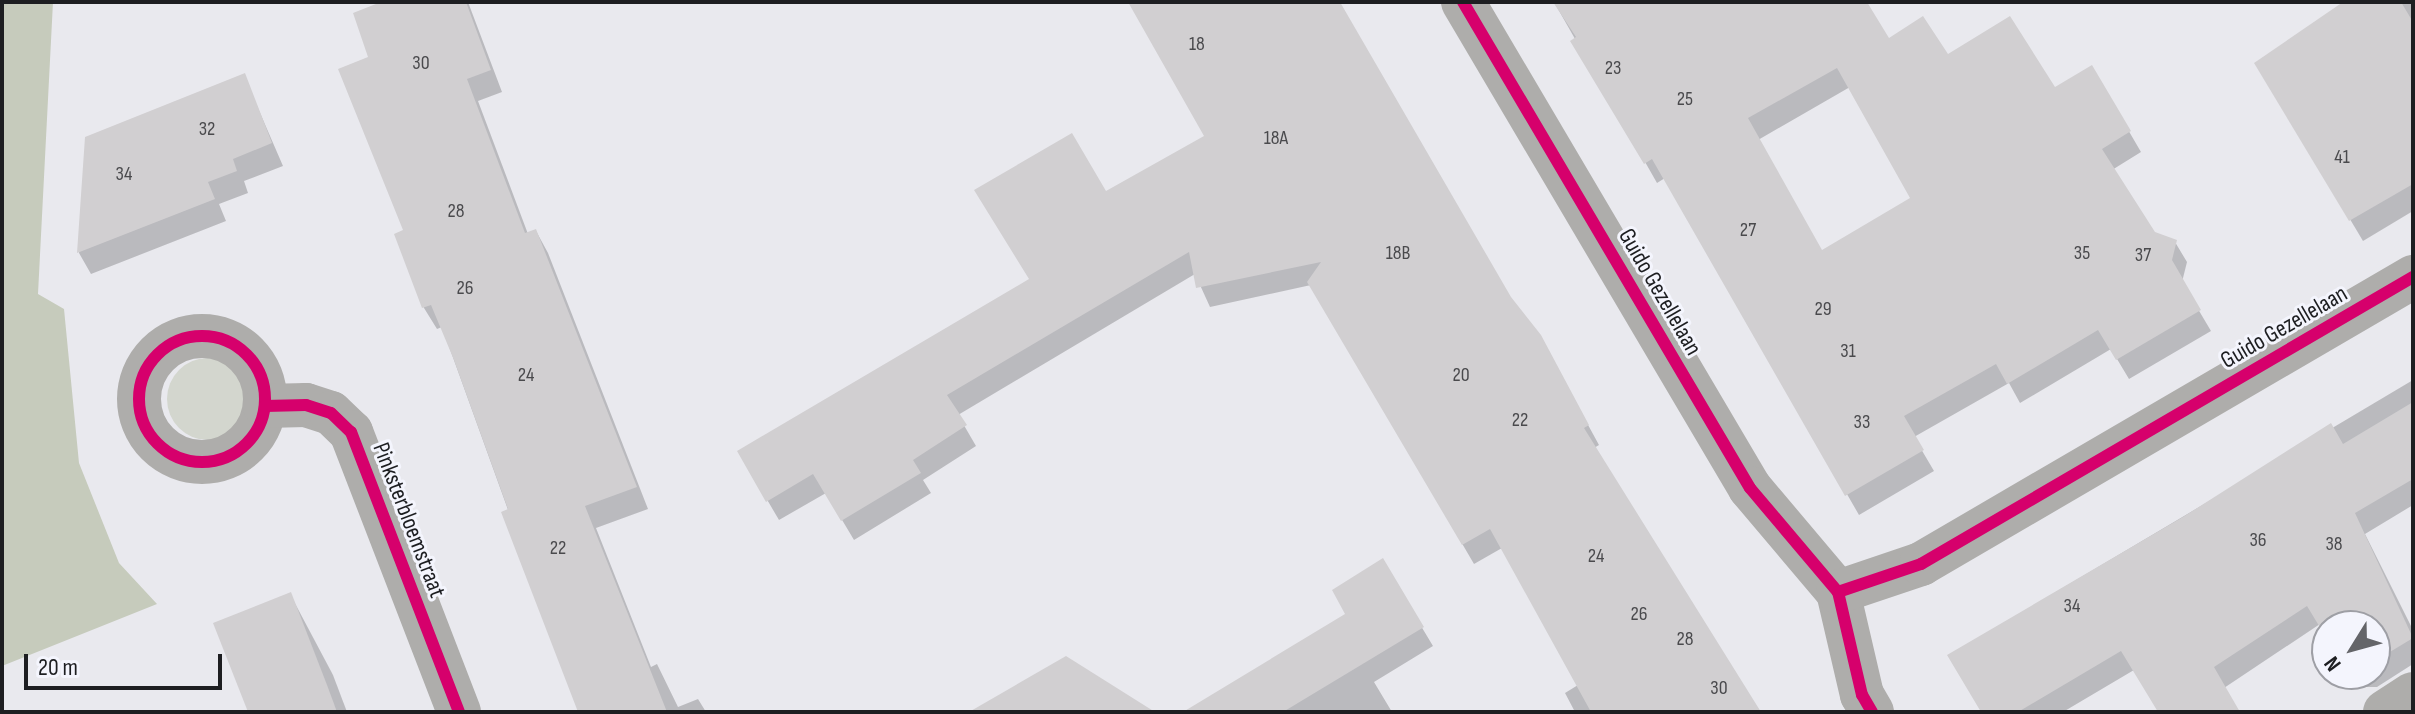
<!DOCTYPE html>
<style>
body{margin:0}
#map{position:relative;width:2415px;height:714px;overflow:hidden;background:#e9e9ee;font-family:"Sofia Sans Condensed",sans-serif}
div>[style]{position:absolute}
.green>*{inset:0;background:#d3d6ce}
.round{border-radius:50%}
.forest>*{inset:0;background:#c6cbbc}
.shadow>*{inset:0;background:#0003}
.building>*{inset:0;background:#d1cfd1}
.minor>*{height:44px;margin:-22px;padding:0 22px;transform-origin:22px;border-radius:22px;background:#aeadab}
.minor>.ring{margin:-22px;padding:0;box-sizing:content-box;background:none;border:44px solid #aeadab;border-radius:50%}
.cycleway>*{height:12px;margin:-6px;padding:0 6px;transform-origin:6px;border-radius:6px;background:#d6006c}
.cycleway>.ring{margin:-6px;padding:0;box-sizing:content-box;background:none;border:12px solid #d6006c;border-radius:50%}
span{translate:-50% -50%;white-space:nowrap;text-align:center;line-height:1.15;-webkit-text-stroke:6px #f4f5fd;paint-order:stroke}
.number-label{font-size:20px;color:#4a4a4d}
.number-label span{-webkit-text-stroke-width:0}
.street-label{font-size:24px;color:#1d1e21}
.frame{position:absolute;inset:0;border:4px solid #1d1e21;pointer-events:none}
.north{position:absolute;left:2311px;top:610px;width:80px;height:80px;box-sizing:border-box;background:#f4f5fd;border:2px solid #9e9fa5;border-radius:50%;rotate:233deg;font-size:22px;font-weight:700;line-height:32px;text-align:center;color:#1d1e21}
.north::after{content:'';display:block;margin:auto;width:28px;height:36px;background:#646569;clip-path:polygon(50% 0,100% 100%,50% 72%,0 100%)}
.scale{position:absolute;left:24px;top:654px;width:198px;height:36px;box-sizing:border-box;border:4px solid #1d1e21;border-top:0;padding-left:10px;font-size:24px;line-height:28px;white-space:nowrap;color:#1d1e21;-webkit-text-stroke:6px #f4f5fd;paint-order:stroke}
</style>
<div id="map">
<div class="green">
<div class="round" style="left:167px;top:358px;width:82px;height:82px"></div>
</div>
<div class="forest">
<div style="clip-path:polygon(2px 2px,53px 2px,38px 294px,64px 309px,79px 463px,119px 563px,157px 604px,2px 666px)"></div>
</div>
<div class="shadow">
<div style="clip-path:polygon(387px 2px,468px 2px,502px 92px,478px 101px,528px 234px,536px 231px,548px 253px,648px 509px,596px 528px,651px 667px,657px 664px,678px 707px,698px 699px,706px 712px,581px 712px,442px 327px,437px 329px,424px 308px,396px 235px,406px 231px,371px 58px)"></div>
<div style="clip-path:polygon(1131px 2px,1335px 2px,1509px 298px,1551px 357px,1599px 445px,1594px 448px,1758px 712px,1575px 712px,1565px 693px,1578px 685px,1502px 548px,1474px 564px,1311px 285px,1210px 307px,1195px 274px,958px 415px,976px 446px,923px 480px,931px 493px,854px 540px,826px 493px,779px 520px,739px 452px,1031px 280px,1105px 194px,1207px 137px)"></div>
<div style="clip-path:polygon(evenodd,1554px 2px,1859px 2px,1888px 41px,2055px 90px,2092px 68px,2141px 152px,2112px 170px,2153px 234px,2175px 242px,2187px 262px,2182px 282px,2211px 331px,2129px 379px,2111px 349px,2020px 403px,2009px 383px,1914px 437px,1934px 471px,1859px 515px,1665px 178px,1657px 183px,1554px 2px,1850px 87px,1912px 199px,1821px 253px,1758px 140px,1850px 87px)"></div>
<div style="clip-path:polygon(2346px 2px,2413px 2px,2413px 211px,2363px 241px,2257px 63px)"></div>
<div style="clip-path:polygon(244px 76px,283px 166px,244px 181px,248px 193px,219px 204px,226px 221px,91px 274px,79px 253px,87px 138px)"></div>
<div style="clip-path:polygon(2413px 380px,2413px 505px,2365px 534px,2413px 630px,2413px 664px,2377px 687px,2358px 687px,2350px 674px,2375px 674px,2375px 626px,2327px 626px,2327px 636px,2320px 624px,2224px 688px,2231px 712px,2159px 712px,2134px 670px,2063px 712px,1983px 712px,1950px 655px)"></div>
<div style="clip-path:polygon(1382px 561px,1433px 646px,1374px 682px,1392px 712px,1247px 712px,1348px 615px)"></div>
<div style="clip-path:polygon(290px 594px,333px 675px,347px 712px,251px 712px)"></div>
</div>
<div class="building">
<div style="clip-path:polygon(381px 2px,466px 2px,491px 70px,467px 79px,525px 233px,536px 229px,637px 487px,585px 506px,667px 712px,578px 712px,501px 512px,508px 509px,454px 360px,431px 305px,422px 308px,394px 234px,403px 230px,338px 69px,368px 57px,353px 13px)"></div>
<div style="clip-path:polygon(1128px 2px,1340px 2px,1511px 297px,1541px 335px,1589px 425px,1584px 428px,1761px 712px,1591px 712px,1490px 529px,1462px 545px,1307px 282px,1321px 262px,1196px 288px,1189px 252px,947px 395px,967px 425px,913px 460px,921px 473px,841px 521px,813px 474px,766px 502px,737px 451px,1029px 279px,974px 190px,1072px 133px,1106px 191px,1204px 136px)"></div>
<div style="clip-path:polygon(evenodd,1553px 2px,1867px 2px,1889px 38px,1923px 16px,1948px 54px,2010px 16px,2055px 87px,2092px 65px,2131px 131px,2102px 149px,2155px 232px,2177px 240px,2172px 260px,2201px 310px,2116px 360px,2098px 330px,2007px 384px,1996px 364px,1904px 416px,1924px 450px,1845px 496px,1652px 159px,1644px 164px,1570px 41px,1576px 37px,1553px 2px,1837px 68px,1910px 198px,1822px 250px,1748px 118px,1837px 68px)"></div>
<div style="clip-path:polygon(2343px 2px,2401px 2px,2413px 22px,2413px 184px,2349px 221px,2254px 63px)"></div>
<div style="clip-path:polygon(245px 73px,272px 143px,233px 159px,237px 171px,208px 182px,215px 199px,77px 253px,85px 137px)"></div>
<div style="clip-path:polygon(2413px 402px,2413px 479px,2355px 513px,2413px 638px,2375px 661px,2375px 626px,2327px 626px,2327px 639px,2307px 606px,2214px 667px,2240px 712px,2158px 712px,2121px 651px,2018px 712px,1981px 712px,1947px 655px,2183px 517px,2331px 423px,2343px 444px)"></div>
<div style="clip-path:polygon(1383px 558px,1424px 627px,1283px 712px,1183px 712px,1345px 614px,1332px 590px)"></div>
<div style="clip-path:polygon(291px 592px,327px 685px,337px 712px,248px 712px,213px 623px)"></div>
<div style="clip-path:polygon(1066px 656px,1155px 712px,969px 712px)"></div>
</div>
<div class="minor">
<div style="left:1463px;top:2px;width:564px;rotate:59.44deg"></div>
<div style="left:1750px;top:488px;width:136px;rotate:49.8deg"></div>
<div class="ring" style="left:139px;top:336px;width:82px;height:82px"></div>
<div style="left:265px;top:406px;width:41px;rotate:-1.4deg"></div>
<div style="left:306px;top:405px;width:26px;rotate:18deg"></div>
<div style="left:331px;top:413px;width:28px;rotate:44deg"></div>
<div style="left:351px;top:432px;width:300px;rotate:68.9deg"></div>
<div style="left:1872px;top:712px;width:20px;rotate:-120deg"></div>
<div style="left:1862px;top:695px;width:106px;rotate:-103.1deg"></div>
<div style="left:1838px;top:592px;width:88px;rotate:-18.6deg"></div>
<div style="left:1921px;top:564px;width:570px;rotate:-30.26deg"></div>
<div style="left:2385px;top:712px;width:33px;rotate:-33deg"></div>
</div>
<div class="cycleway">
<div style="left:1463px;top:2px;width:564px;rotate:59.44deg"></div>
<div style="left:1750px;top:488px;width:136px;rotate:49.8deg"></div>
<div class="ring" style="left:139px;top:336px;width:114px;height:114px"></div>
<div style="left:265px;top:406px;width:41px;rotate:-1.4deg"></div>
<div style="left:306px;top:405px;width:26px;rotate:18deg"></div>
<div style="left:331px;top:413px;width:28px;rotate:44deg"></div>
<div style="left:351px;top:432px;width:300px;rotate:68.9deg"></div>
<div style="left:1872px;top:712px;width:20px;rotate:-120deg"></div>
<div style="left:1862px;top:695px;width:106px;rotate:-103.1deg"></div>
<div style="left:1838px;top:592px;width:88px;rotate:-18.6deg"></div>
<div style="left:1921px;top:564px;width:570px;rotate:-30.26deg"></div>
</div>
<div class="number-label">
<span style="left:1197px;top:44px">18</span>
<span style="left:421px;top:63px">30</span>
<span style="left:1613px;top:68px">23</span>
<span style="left:1685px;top:99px">25</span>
<span style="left:207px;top:129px">32</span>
<span style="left:1276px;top:138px">18A</span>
<span style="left:2342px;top:157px">41</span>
<span style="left:124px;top:174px">34</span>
<span style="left:456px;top:211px">28</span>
<span style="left:1748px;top:230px">27</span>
<span style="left:1398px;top:253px">18B</span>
<span style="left:2082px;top:253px">35</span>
<span style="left:2143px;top:255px">37</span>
<span style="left:465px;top:288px">26</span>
<span style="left:1823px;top:309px">29</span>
<span style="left:1848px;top:351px">31</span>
<span style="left:526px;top:375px">24</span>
<span style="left:1461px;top:375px">20</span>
<span style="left:1520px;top:420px">22</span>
<span style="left:1862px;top:422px">33</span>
<span style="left:2258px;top:540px">36</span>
<span style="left:2334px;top:544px">38</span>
<span style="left:558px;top:548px">22</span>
<span style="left:1596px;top:556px">24</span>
<span style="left:2072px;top:606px">34</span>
<span style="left:1639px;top:614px">26</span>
<span style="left:1685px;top:639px">28</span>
<span style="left:1719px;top:688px">30</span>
</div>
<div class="street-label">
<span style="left:1660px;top:292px;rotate:60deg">Guido Gezellelaan</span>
<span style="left:2284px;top:327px;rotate:-30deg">Guido Gezellelaan</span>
<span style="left:409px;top:520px;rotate:69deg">Pinksterbloemstraat</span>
</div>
<div class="frame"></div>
<div class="north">N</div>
<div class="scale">20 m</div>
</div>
